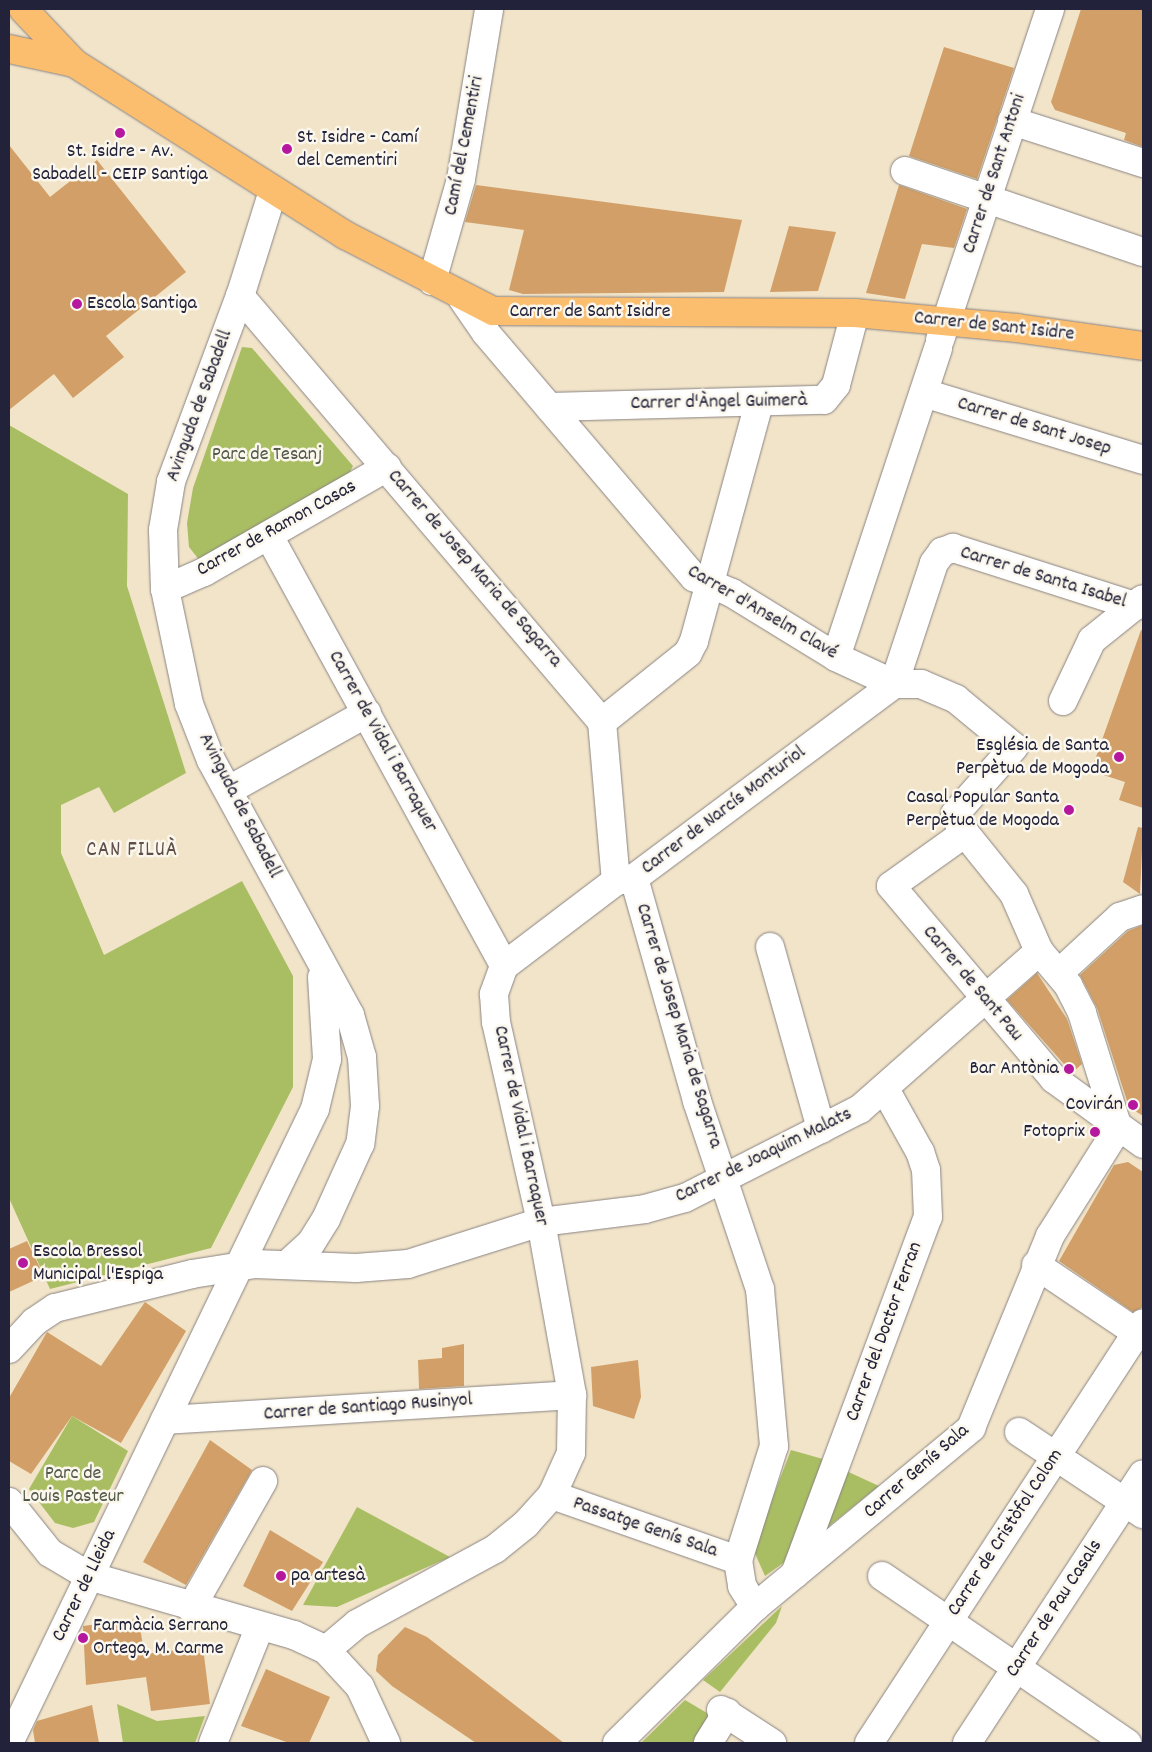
<!DOCTYPE html>
<meta charset="utf-8">
<style>
body{margin:0}
#map{position:relative;width:1152px;height:1752px;overflow:hidden;background:#f1e4c9;font-family:Dekko,sans-serif}
div>[style]{position:absolute}
.green>*{inset:0;background:#a9be63}
.building>*{inset:0;background:#d19f67}
.roads{filter:drop-shadow(0 0 1px #8a8382) drop-shadow(0 0 1px #8a8382)}
.minor>*{height:28px;margin:-14px;padding:0 14px;transform-origin:14px;border-radius:14px;background:#fff}
.major>*{height:28px;margin:-14px;padding:0 14px;transform-origin:14px;border-radius:14px;background:#fbbd6e}
.dots>*{width:14px;height:14px;translate:-50% -50%;box-sizing:border-box;border:2px solid #fbf7ec;border-radius:50%}
span{translate:-50% -50%;white-space:nowrap;text-align:center;line-height:1.15;-webkit-text-stroke:5px #fbf7ec;paint-order:stroke}
.poi-label{font-size:20px;color:#22223b}
.left{translate:0 -50%;text-align:left}
.right{translate:-100% -50%;text-align:right}
.street-label{font-size:20px;color:#22223b}
.park-label{font-size:20px;color:#515949}
.neighbourhood-label{font-size:21px;color:#5f4e4a;letter-spacing:1px}
.frame{position:absolute;inset:0;border:10px solid #22223b;pointer-events:none}
</style>
<div id="map">
<div class="green">
<div style="clip-path:polygon(242px 347px,252px 348px,353px 466px,347px 478px,200px 561px,189px 547px,187px 523px,193px 488px)"></div>
<div style="clip-path:polygon(9px 425px,128px 494px,127px 586px,186px 773px,114px 813px,99px 787px,61px 805px,61px 853px,104px 955px,242px 881px,293px 976px,293px 1087px,211px 1248px,50px 1289px,9px 1198px)"></div>
<div style="clip-path:polygon(72px 1416px,128px 1451px,94px 1522px,73px 1528px,55px 1523px,29px 1489px)"></div>
<div style="clip-path:polygon(791px 1450px,830px 1461px,793px 1556px,765px 1576px,753px 1549px)"></div>
<div style="clip-path:polygon(842px 1469px,879px 1486px,814px 1538px)"></div>
<div style="clip-path:polygon(357px 1507px,450px 1557px,337px 1607px,303px 1605px)"></div>
<div style="clip-path:polygon(782px 1606px,776px 1623px,720px 1692px,703px 1680px)"></div>
<div style="clip-path:polygon(685px 1700px,712px 1716px,695px 1743px,641px 1743px)"></div>
<div style="clip-path:polygon(117px 1704px,157px 1721px,205px 1716px,195px 1743px,123px 1743px)"></div>
</div>
<div class="building">
<div style="clip-path:polygon(1081px 9px,1143px 9px,1143px 147px,1124px 140px,1126px 133px,1055px 110px,1051px 102px)"></div>
<div style="clip-path:polygon(944px 47px,1014px 68px,977px 179px,909px 156px)"></div>
<div style="clip-path:polygon(9px 145px,50px 197px,97px 160px,186px 272px,106px 336px,124px 357px,73px 398px,54px 374px,9px 410px)"></div>
<div style="clip-path:polygon(476px 185px,742px 220px,724px 292px,523px 294px,509px 290px,524px 230px,465px 222px)"></div>
<div style="clip-path:polygon(899px 185px,967px 209px,954px 248px,922px 244px,905px 299px,866px 293px)"></div>
<div style="clip-path:polygon(789px 226px,836px 232px,818px 291px,770px 292px)"></div>
<div style="clip-path:polygon(1141px 630px,1143px 631px,1143px 808px,1119px 800px,1125px 782px,1091px 771px)"></div>
<div style="clip-path:polygon(1138px 827px,1143px 828px,1140px 894px,1123px 882px)"></div>
<div style="clip-path:polygon(1143px 925px,1143px 1116px,1129px 1107px,1097px 1008px,1080px 975px,1128px 931px)"></div>
<div style="clip-path:polygon(1037px 973px,1067px 1019px,1082px 1064px,1072px 1073px,1007px 1000px)"></div>
<div style="clip-path:polygon(1128px 1162px,1143px 1172px,1143px 1307px,1133px 1312px,1059px 1261px,1114px 1165px)"></div>
<div style="clip-path:polygon(27px 1241px,44px 1276px,9px 1292px,9px 1249px)"></div>
<div style="clip-path:polygon(145px 1302px,186px 1331px,121px 1443px,72px 1416px,31px 1474px,9px 1461px,9px 1398px,47px 1332px,101px 1366px)"></div>
<div style="clip-path:polygon(464px 1344px,464px 1386px,419px 1389px,418px 1360px,442px 1358px,442px 1348px)"></div>
<div style="clip-path:polygon(638px 1360px,641px 1397px,634px 1419px,593px 1406px,591px 1367px)"></div>
<div style="clip-path:polygon(210px 1440px,252px 1470px,186px 1585px,143px 1562px)"></div>
<div style="clip-path:polygon(270px 1530px,323px 1562px,292px 1611px,243px 1586px)"></div>
<div style="clip-path:polygon(139px 1619px,144px 1654px,203px 1647px,210px 1704px,151px 1711px,146px 1677px,86px 1685px,83px 1626px)"></div>
<div style="clip-path:polygon(405px 1627px,427px 1637px,564px 1743px,476px 1743px,392px 1686px,376px 1671px,378px 1655px)"></div>
<div style="clip-path:polygon(266px 1669px,330px 1697px,309px 1743px,289px 1743px,241px 1726px)"></div>
<div style="clip-path:polygon(92px 1705px,99px 1743px,35px 1743px,33px 1730px,37px 1721px)"></div>
</div>
<div class="roads">
<div class="minor">
<div style="left:1012px;top:121px;width:138px;rotate:17.8deg"></div>
<div style="left:905px;top:171px;width:251px;rotate:18.8deg"></div>
<div style="left:273px;top:191px;width:110px;rotate:107.4deg"></div>
<div style="left:240px;top:296px;width:198px;rotate:110.4deg"></div>
<div style="left:171px;top:482px;width:49px;rotate:99.5deg"></div>
<div style="left:163px;top:530px;width:59px;rotate:88.1deg"></div>
<div style="left:165px;top:589px;width:117px;rotate:78.2deg"></div>
<div style="left:189px;top:704px;width:60px;rotate:68.6deg"></div>
<div style="left:211px;top:760px;width:290px;rotate:61.4deg"></div>
<div style="left:350px;top:1015px;width:44px;rotate:74.1deg"></div>
<div style="left:362px;top:1057px;width:49px;rotate:86.5deg"></div>
<div style="left:365px;top:1106px;width:38px;rotate:97deg"></div>
<div style="left:360px;top:1144px;width:82px;rotate:114.4deg"></div>
<div style="left:326px;top:1219px;width:28px;rotate:122deg"></div>
<div style="left:311px;top:1243px;width:30px;rotate:138deg"></div>
<div style="left:432px;top:281px;width:106px;rotate:-74.1deg"></div>
<div style="left:461px;top:179px;width:172px;rotate:-80.6deg"></div>
<div style="left:240px;top:296px;width:559px;rotate:49.64deg"></div>
<div style="left:602px;top:722px;width:160px;rotate:85deg"></div>
<div style="left:462px;top:298px;width:42px;rotate:55.6deg"></div>
<div style="left:486px;top:333px;width:321px;rotate:49.6deg"></div>
<div style="left:694px;top:577px;width:41px;rotate:22.8deg"></div>
<div style="left:732px;top:593px;width:122px;rotate:31.6deg"></div>
<div style="left:836px;top:657px;width:64px;rotate:25deg"></div>
<div style="left:894px;top:684px;width:27px"></div>
<div style="left:921px;top:684px;width:38px;rotate:23deg"></div>
<div style="left:956px;top:699px;width:75px;rotate:39.6deg"></div>
<div style="left:1014px;top:747px;width:89px;rotate:131.4deg"></div>
<div style="left:955px;top:814px;width:15px;rotate:67deg"></div>
<div style="left:961px;top:828px;width:85px;rotate:51.2deg"></div>
<div style="left:1014px;top:894px;width:62px;rotate:66.3deg"></div>
<div style="left:1039px;top:951px;width:45px;rotate:49.5deg"></div>
<div style="left:1068px;top:985px;width:31px;rotate:63deg"></div>
<div style="left:1082px;top:1013px;width:121px;rotate:72.6deg"></div>
<div style="left:940px;top:340px;width:349px;rotate:-71.6deg"></div>
<div style="left:924px;top:393px;width:229px;rotate:17deg"></div>
<div style="left:549px;top:407px;width:275px;rotate:-1.5deg"></div>
<div style="left:824px;top:400px;width:19px;rotate:-51deg"></div>
<div style="left:836px;top:385px;width:74px;rotate:-75.2deg"></div>
<div style="left:269px;top:536px;width:490px;rotate:61.3deg"></div>
<div style="left:504px;top:966px;width:30px;rotate:110deg"></div>
<div style="left:494px;top:994px;width:28px;rotate:86deg"></div>
<div style="left:496px;top:1022px;width:205px;rotate:77.3deg"></div>
<div style="left:541px;top:1222px;width:176px;rotate:79.8deg"></div>
<div style="left:572px;top:1395px;width:58px;rotate:91deg"></div>
<div style="left:571px;top:1453px;width:46px;rotate:114.3deg"></div>
<div style="left:552px;top:1495px;width:39px;rotate:132deg"></div>
<div style="left:526px;top:1524px;width:40px;rotate:141deg"></div>
<div style="left:495px;top:1549px;width:157px;rotate:151.5deg"></div>
<div style="left:357px;top:1624px;width:40px;rotate:140deg"></div>
<div style="left:165px;top:589px;width:43px;rotate:-23.6deg"></div>
<div style="left:204px;top:572px;width:211px;rotate:-29.8deg"></div>
<div style="left:836px;top:657px;width:325px;rotate:-71.7deg"></div>
<div style="left:894px;top:684px;width:127px;rotate:-71.7deg"></div>
<div style="left:934px;top:563px;width:14px;rotate:-54deg"></div>
<div style="left:942px;top:552px;width:12px;rotate:-20deg"></div>
<div style="left:953px;top:548px;width:191px;rotate:17.7deg"></div>
<div style="left:1063px;top:701px;width:68px;rotate:-64.6deg"></div>
<div style="left:1092px;top:640px;width:65px;rotate:-38.8deg"></div>
<div style="left:602px;top:722px;width:110px;rotate:-38.7deg"></div>
<div style="left:688px;top:653px;width:13px;rotate:-63deg"></div>
<div style="left:694px;top:641px;width:246px;rotate:-74.7deg"></div>
<div style="left:229px;top:790px;width:158px;rotate:-29.2deg"></div>
<div style="left:965px;top:833px;width:91px;rotate:144.4deg"></div>
<div style="left:891px;top:886px;width:253px;rotate:49.8deg"></div>
<div style="left:1054px;top:1079px;width:110px;rotate:36.1deg"></div>
<div style="left:634px;top:878px;width:232px;rotate:74.2deg"></div>
<div style="left:697px;top:1101px;width:198px;rotate:71.5deg"></div>
<div style="left:760px;top:1289px;width:158px;rotate:84.9deg"></div>
<div style="left:774px;top:1446px;width:120px;rotate:107.5deg"></div>
<div style="left:738px;top:1560px;width:26px;rotate:81deg"></div>
<div style="left:742px;top:1586px;width:25px;rotate:58deg"></div>
<div style="left:770px;top:947px;width:189px;rotate:74.3deg"></div>
<div style="left:504px;top:966px;width:141px;rotate:-37.2deg"></div>
<div style="left:616px;top:881px;width:18px;rotate:-9deg"></div>
<div style="left:634px;top:878px;width:324px;rotate:-36.7deg"></div>
<div style="left:1059px;top:973px;width:83px;rotate:-42.6deg"></div>
<div style="left:1120px;top:917px;width:24px;rotate:-19deg"></div>
<div style="left:1036px;top:1265px;width:129px;rotate:33.9deg"></div>
<div style="left:9px;top:1349px;width:37px;rotate:-47deg"></div>
<div style="left:34px;top:1322px;width:25px;rotate:-34deg"></div>
<div style="left:55px;top:1308px;width:141px;rotate:-13.9deg"></div>
<div style="left:192px;top:1274px;width:64px;rotate:-9deg"></div>
<div style="left:255px;top:1264px;width:101px;rotate:2.3deg"></div>
<div style="left:356px;top:1268px;width:52px;rotate:-4.4deg"></div>
<div style="left:408px;top:1264px;width:139px;rotate:-17.5deg"></div>
<div style="left:541px;top:1222px;width:105px;rotate:-7.1deg"></div>
<div style="left:645px;top:1209px;width:41px;rotate:-15.4deg"></div>
<div style="left:685px;top:1198px;width:196px;rotate:-27deg"></div>
<div style="left:860px;top:1109px;width:239px;rotate:-41.4deg"></div>
<div style="left:165px;top:1420px;width:408px;rotate:-3.5deg"></div>
<div style="left:1019px;top:1432px;width:149px;rotate:33.5deg"></div>
<div style="left:552px;top:1495px;width:197px;rotate:19.3deg"></div>
<div style="left:9px;top:1502px;width:65px;rotate:51.2deg"></div>
<div style="left:50px;top:1553px;width:45px;rotate:30.5deg"></div>
<div style="left:89px;top:1576px;width:213px;rotate:16.1deg"></div>
<div style="left:294px;top:1635px;width:35px;rotate:25deg"></div>
<div style="left:326px;top:1650px;width:50px;rotate:47.4deg"></div>
<div style="left:360px;top:1687px;width:62px;rotate:65.1deg"></div>
<div style="left:795px;top:1574px;width:381px;rotate:-69.6deg"></div>
<div style="left:928px;top:1217px;width:47px;rotate:-92.4deg"></div>
<div style="left:926px;top:1170px;width:19px;rotate:-108deg"></div>
<div style="left:920px;top:1152px;width:72px;rotate:-119.1deg"></div>
<div style="left:882px;top:1576px;width:297px;rotate:34.3deg"></div>
<div style="left:191px;top:1608px;width:146px;rotate:-60.4deg"></div>
<div style="left:721px;top:1710px;width:61px;rotate:32.9deg"></div>
<div style="left:9px;top:1743px;width:704px;rotate:-64.24deg"></div>
<div style="left:315px;top:1109px;width:51px;rotate:-76.5deg"></div>
<div style="left:327px;top:1059px;width:82px;rotate:-93.5deg"></div>
<div style="left:213px;top:1743px;width:126px;rotate:-68.1deg"></div>
<div style="left:617px;top:1743px;width:194px;rotate:-44.6deg"></div>
<div style="left:755px;top:1607px;width:281px;rotate:-39.6deg"></div>
<div style="left:971px;top:1428px;width:208px;rotate:-67.6deg"></div>
<div style="left:1050px;top:1236px;width:128px;rotate:-57.8deg"></div>
<div style="left:708px;top:1743px;width:36px;rotate:-58deg"></div>
<div style="left:869px;top:1743px;width:501px;rotate:-56.88deg"></div>
<div style="left:967px;top:1743px;width:321px;rotate:-56.8deg"></div>
</div>
<div class="major">
<div style="left:23px;top:9px;width:74px;rotate:46.6deg"></div>
<div style="left:74px;top:63px;width:321px;rotate:32.4deg"></div>
<div style="left:345px;top:235px;width:166px;rotate:27.2deg"></div>
<div style="left:493px;top:311px;width:362px;rotate:0.3deg"></div>
<div style="left:855px;top:313px;width:163px;rotate:5.3deg"></div>
<div style="left:1017px;top:328px;width:127px;rotate:8.1deg"></div>
<div style="left:9px;top:49px;width:66px;rotate:12.2deg"></div>
</div>
</div>
<div class="dots">
<div style="left:120px;top:133px;background:#b5179e"></div>
<div style="left:287px;top:149px;background:#b5179e"></div>
<div style="left:77px;top:304px;background:#b5179e"></div>
<div style="left:1119px;top:757px;background:#b5179e"></div>
<div style="left:1069px;top:810px;background:#b5179e"></div>
<div style="left:1069px;top:1069px;background:#b5179e"></div>
<div style="left:1133px;top:1105px;background:#b5179e"></div>
<div style="left:1095px;top:1132px;background:#b5179e"></div>
<div style="left:23px;top:1263px;background:#b5179e"></div>
<div style="left:281px;top:1576px;background:#b5179e"></div>
<div style="left:83px;top:1638px;background:#b5179e"></div>
</div>
<div class="poi-label">
<span class="left" style="left:297px;top:150px">St. Isidre - Camí<br>del Cementiri</span>
<span style="left:120px;top:164px">St. Isidre - Av.<br>Sabadell - CEIP Santiga</span>
<span class="left" style="left:87px;top:304px">Escola Santiga</span>
<span class="right" style="left:1109px;top:758px">Església de Santa<br>Perpètua de Mogoda</span>
<span class="right" style="left:1059px;top:810px">Casal Popular Santa<br>Perpètua de Mogoda</span>
<span class="right" style="left:1059px;top:1069px">Bar Antònia</span>
<span class="right" style="left:1123px;top:1105px">Covirán</span>
<span class="right" style="left:1085px;top:1132px">Fotoprix</span>
<span class="left" style="left:33px;top:1264px">Escola Bressol<br>Municipal l'Espiga</span>
<span class="left" style="left:291px;top:1576px">pa artesà</span>
<span class="left" style="left:93px;top:1638px">Farmàcia Serrano<br>Ortega, M. Carme</span>
</div>
<div class="street-label">
<span style="left:465px;top:146px;rotate:-79deg">Camí del Cementiri</span>
<span style="left:995px;top:174px;rotate:-72deg">Carrer de Sant Antoni</span>
<span style="left:590px;top:312px">Carrer de Sant Isidre</span>
<span style="left:994px;top:327px;rotate:6deg">Carrer de Sant Isidre</span>
<span style="left:719px;top:403px;rotate:-1deg">Carrer d'Àngel Guimerà</span>
<span style="left:200px;top:406px;rotate:-70deg">Avinguda de Sabadell</span>
<span style="left:1034px;top:427px;rotate:17deg">Carrer de Sant Josep</span>
<span style="left:277px;top:529px;rotate:-29deg">Carrer de Ramon Casas</span>
<span style="left:474px;top:569px;rotate:49deg">Carrer de Josep Maria de Sagarra</span>
<span style="left:1043px;top:578px;rotate:17deg">Carrer de Santa Isabel</span>
<span style="left:762px;top:613px;rotate:30deg">Carrer d'Anselm Clavé</span>
<span style="left:382px;top:742px;rotate:61deg">Carrer de Vidal i Barraquer</span>
<span style="left:239px;top:806px;rotate:63deg">Avinguda de Sabadell</span>
<span style="left:724px;top:811px;rotate:-37deg">Carrer de Narcís Monturiol</span>
<span style="left:972px;top:984px;rotate:50deg">Carrer de Sant Pau</span>
<span style="left:678px;top:1026px;rotate:73deg">Carrer de Josep Maria de Sagarra</span>
<span style="left:520px;top:1126px;rotate:78deg">Carrer de Vidal i Barraquer</span>
<span style="left:764px;top:1156px;rotate:-26deg">Carrer de Joaquim Malats</span>
<span style="left:885px;top:1332px;rotate:-70deg">Carrer del Doctor Ferran</span>
<span style="left:368px;top:1408px;rotate:-4deg">Carrer de Santiago Rusinyol</span>
<span style="left:917px;top:1472px;rotate:-41deg">Carrer Genís Sala</span>
<span style="left:645px;top:1528px;rotate:19deg">Passatge Genís Sala</span>
<span style="left:1006px;top:1533px;rotate:-57deg">Carrer de Cristòfol Colom</span>
<span style="left:85px;top:1586px;rotate:-64deg">Carrer de Lleida</span>
<span style="left:1055px;top:1609px;rotate:-57deg">Carrer de Pau Casals</span>
</div>
<div class="park-label">
<span style="left:267px;top:455px">Parc de Tesanj</span>
<span style="left:73px;top:1486px">Parc de<br>Louis Pasteur</span>
</div>
<div class="neighbourhood-label">
<span style="left:132px;top:851px">CAN FILUÀ</span>
</div>
<div class="frame"></div>
</div>
